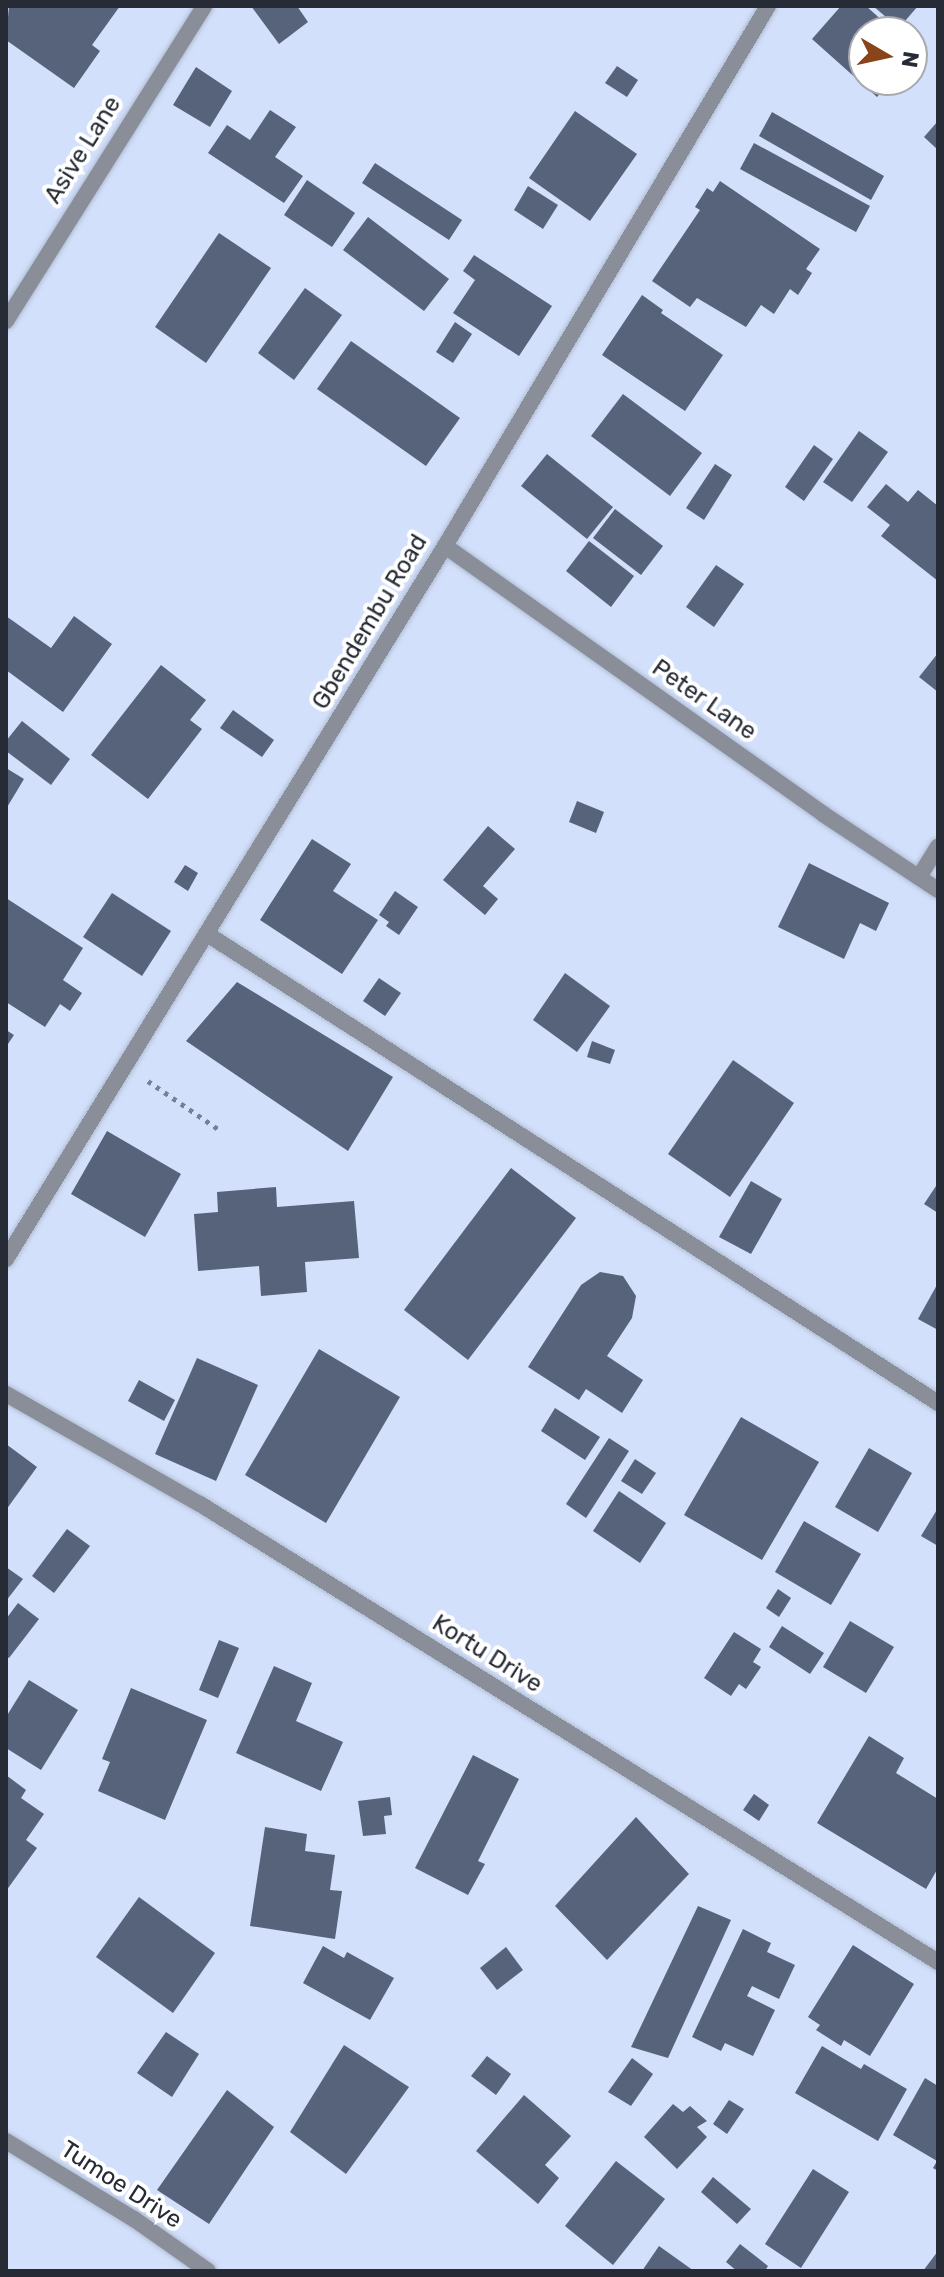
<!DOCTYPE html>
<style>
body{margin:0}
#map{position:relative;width:944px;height:2277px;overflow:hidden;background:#d3e0fb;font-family:Rubik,sans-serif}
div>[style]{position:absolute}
.building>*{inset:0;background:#57637a}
.path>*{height:5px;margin-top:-2.5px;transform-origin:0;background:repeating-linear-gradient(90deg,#788193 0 4px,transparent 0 10px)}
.roads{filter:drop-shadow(0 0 2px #b0bcd3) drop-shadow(0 0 2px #b0bcd3)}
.minor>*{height:16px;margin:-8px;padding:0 8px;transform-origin:8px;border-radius:8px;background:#898e99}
span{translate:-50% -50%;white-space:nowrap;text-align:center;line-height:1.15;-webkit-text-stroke:8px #fff;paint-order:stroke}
.street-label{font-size:24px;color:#262b35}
.frame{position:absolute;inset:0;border:8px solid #262b35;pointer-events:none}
.north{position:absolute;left:848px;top:16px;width:80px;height:80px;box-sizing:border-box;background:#fff;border:2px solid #a8aaae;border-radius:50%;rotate:99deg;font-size:22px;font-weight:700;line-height:32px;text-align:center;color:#262b35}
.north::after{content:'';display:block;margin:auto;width:28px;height:36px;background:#894419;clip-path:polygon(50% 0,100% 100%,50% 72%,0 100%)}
</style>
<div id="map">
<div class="building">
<div style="clip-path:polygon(9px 6px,120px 6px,92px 45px,100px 51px,74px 88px,6px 40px)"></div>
<div style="clip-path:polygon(251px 6px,297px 6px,308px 22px,279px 44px)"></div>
<div style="clip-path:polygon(841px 6px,866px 6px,895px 32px,864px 32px,864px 80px,892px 80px,877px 97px,812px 39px)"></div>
<div style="clip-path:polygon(873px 6px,918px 6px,899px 28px)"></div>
<div style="clip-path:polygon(617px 66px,638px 80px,627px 97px,605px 83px)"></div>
<div style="clip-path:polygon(196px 67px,232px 91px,210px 127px,173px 105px)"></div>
<div style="clip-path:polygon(270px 110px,296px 127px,275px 157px,303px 176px,284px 203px,208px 153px,227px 125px,250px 140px)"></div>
<div style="clip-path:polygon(575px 111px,637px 154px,590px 221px,529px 178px)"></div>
<div style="clip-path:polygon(772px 112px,884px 176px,871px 200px,759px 136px)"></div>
<div style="clip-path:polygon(938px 121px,938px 150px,924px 137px)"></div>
<div style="clip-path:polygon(754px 143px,870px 206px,856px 232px,740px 169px)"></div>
<div style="clip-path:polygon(375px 163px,462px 220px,449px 240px,362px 183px)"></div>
<div style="clip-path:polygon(307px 180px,355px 213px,332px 247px,284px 215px)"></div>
<div style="clip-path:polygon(720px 181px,820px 249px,806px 269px,812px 273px,798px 295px,790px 289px,774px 314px,761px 305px,746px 327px,697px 298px,690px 307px,652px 281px,700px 210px,695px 207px,707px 188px,713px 192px)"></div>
<div style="clip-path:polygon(528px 186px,558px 205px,543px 229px,514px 210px)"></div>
<div style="clip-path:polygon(368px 217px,449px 279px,424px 311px,343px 250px)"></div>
<div style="clip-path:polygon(219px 233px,271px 268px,206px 363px,155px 327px)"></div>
<div style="clip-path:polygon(474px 255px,552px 306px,519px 356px,453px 313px,475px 280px,463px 271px)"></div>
<div style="clip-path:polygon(305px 288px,342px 315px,294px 380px,258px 353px)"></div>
<div style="clip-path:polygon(642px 295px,663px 310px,661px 313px,723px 355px,685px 411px,602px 355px)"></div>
<div style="clip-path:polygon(455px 322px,472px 334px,453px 363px,436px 352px)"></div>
<div style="clip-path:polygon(351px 341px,460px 418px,426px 466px,317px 389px)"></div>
<div style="clip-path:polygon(623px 394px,702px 453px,670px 496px,591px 436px)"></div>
<div style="clip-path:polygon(859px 431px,888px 452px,852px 502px,823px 482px)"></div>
<div style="clip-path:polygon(814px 445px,833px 459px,804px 501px,785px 487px)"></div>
<div style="clip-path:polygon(547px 454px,613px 507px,587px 539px,521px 486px)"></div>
<div style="clip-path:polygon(715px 464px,732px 475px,704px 520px,686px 508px)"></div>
<div style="clip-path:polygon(886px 484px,908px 502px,918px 490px,938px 506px,938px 581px,881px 536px,890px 525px,867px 507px)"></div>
<div style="clip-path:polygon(615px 509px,663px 546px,641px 575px,593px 538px)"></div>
<div style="clip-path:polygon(589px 541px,634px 576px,611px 607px,566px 571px)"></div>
<div style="clip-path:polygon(716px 565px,744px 584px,714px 627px,686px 607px)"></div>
<div style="clip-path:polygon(6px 616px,51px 648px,74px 616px,112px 644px,63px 712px,6px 670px)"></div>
<div style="clip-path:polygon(938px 653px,938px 692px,919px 677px)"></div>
<div style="clip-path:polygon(161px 665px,206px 700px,190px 720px,202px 729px,148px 799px,91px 755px)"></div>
<div style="clip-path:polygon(233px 710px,274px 740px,262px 757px,220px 728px)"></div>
<div style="clip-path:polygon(22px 721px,70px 759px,51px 785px,6px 751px,6px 741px)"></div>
<div style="clip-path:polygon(6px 768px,24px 779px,6px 809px)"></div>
<div style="clip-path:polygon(577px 801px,604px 812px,596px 833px,569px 822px)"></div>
<div style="clip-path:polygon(488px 826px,515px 849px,483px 886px,498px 899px,485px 915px,443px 880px)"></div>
<div style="clip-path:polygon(312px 839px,351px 864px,333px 891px,378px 920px,342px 974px,260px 920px)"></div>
<div style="clip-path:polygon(809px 863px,889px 903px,876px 931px,860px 923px,844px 959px,778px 927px)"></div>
<div style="clip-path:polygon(185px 865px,198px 873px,188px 891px,174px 882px)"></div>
<div style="clip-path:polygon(395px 891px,418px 907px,399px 935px,386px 926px,389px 922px,379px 915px)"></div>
<div style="clip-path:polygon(112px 893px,171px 931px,142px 976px,83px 937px)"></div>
<div style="clip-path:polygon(6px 898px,83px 948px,63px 980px,82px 993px,70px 1011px,60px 1004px,45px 1027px,6px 1002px)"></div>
<div style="clip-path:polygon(565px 973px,610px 1006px,577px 1052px,533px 1020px)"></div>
<div style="clip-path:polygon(379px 978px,401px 993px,385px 1016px,363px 1001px)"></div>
<div style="clip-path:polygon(237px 982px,393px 1077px,348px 1151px,186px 1041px)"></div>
<div style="clip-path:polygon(6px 1030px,14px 1035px,6px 1047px)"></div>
<div style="clip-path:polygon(592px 1041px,615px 1050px,610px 1064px,587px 1057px)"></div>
<div style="clip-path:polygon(733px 1060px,794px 1103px,730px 1197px,668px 1154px)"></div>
<div style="clip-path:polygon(107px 1131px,181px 1174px,145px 1237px,71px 1194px)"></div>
<div style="clip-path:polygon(511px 1168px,576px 1218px,468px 1360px,404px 1310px)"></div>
<div style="clip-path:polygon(751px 1181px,782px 1199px,751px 1254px,719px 1237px)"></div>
<div style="clip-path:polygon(938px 1183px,938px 1213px,924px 1204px)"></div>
<div style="clip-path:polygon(276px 1187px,277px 1207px,354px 1201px,359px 1258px,305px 1262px,307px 1292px,261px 1296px,259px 1266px,198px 1271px,194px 1214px,218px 1212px,217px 1192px)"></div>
<div style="clip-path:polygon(600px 1272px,623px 1276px,636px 1296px,632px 1318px,607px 1356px,643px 1380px,622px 1413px,586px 1389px,579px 1400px,528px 1367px,581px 1285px)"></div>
<div style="clip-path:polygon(938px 1283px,938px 1330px,918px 1319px)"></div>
<div style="clip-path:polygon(319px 1349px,400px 1397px,326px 1523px,245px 1475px)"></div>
<div style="clip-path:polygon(197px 1358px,258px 1385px,216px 1481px,155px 1454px)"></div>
<div style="clip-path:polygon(139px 1380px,175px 1400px,164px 1421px,128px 1401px)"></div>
<div style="clip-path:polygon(555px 1408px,600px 1437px,585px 1460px,541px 1431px)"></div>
<div style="clip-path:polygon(741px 1417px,819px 1462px,762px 1560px,684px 1515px)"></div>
<div style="clip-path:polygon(609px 1438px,629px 1451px,586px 1518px,566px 1504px)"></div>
<div style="clip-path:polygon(6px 1444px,37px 1467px,6px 1510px)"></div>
<div style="clip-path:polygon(869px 1448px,912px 1473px,878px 1532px,835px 1507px)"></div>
<div style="clip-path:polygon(635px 1459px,656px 1473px,642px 1494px,621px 1481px)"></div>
<div style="clip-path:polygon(619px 1491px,666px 1523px,640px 1563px,593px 1531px)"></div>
<div style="clip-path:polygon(938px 1508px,938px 1546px,921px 1536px)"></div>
<div style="clip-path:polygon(804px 1521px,861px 1554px,831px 1605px,775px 1572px)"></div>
<div style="clip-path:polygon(67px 1529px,90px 1546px,54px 1593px,32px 1576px)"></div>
<div style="clip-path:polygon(6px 1567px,23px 1579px,6px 1601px)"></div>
<div style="clip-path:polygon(778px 1589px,791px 1598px,779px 1617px,766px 1608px)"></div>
<div style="clip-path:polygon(18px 1603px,39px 1619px,9px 1658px,6px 1656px,6px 1619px)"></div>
<div style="clip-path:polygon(850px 1621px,894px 1647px,866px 1693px,823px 1667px)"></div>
<div style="clip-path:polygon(782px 1626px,824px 1653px,810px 1674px,769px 1647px)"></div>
<div style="clip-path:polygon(734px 1632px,761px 1649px,753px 1662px,761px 1667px,746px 1689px,739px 1684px,731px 1696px,704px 1678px)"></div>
<div style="clip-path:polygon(219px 1640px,239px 1648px,218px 1698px,199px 1690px)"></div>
<div style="clip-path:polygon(274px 1666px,312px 1683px,296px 1721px,343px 1742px,321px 1791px,236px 1753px)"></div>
<div style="clip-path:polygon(29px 1680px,78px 1710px,41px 1770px,6px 1748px,6px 1717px)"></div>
<div style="clip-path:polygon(131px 1688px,207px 1720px,165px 1820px,98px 1791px,110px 1762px,102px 1759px)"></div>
<div style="clip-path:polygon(869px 1736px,904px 1758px,896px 1773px,938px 1799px,938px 1868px,926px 1889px,817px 1823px)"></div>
<div style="clip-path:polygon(473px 1755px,519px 1779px,478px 1861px,485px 1864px,468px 1895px,415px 1868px)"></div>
<div style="clip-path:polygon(6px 1775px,26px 1790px,21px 1798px,44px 1814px,26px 1840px,37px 1848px,6px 1891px)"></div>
<div style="clip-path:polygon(754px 1794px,769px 1805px,759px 1821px,743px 1810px)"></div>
<div style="clip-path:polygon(390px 1797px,392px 1815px,384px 1816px,386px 1834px,363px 1836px,358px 1801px)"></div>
<div style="clip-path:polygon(636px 1817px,689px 1874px,607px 1960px,555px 1906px)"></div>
<div style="clip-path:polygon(265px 1827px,307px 1834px,305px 1851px,335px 1855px,330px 1890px,342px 1891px,335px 1939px,250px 1926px)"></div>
<div style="clip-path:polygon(139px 1897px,215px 1953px,173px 2013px,96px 1957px)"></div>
<div style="clip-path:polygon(698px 1906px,731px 1920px,668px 2058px,631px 2047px)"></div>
<div style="clip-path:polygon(743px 1929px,771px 1943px,767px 1952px,795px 1965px,779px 1999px,752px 1986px,747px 1996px,775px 2010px,753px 2056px,725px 2043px,721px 2051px,692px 2037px)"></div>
<div style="clip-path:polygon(853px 1945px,914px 1984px,870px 2056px,844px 2040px,841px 2046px,816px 2030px,820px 2025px,808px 2017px)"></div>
<div style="clip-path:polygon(323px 1946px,344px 1958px,347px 1952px,394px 1978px,370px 2020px,303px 1983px)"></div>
<div style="clip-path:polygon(506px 1947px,523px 1970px,497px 1990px,480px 1968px)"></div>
<div style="clip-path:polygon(166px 2032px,199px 2054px,172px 2097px,137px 2073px)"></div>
<div style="clip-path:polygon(344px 2045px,409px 2087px,346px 2174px,290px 2132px)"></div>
<div style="clip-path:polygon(822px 2046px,861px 2069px,864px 2064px,907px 2089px,878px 2141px,795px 2093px)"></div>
<div style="clip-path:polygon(487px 2056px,511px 2074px,496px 2095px,471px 2076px)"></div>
<div style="clip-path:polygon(632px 2058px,653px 2074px,631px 2106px,608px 2092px)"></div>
<div style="clip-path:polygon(925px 2078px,938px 2086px,938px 2171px,933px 2168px,937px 2161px,893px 2135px)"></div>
<div style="clip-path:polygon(227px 2090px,274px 2127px,209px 2224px,157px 2190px)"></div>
<div style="clip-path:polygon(524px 2095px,571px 2136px,545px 2165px,559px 2178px,538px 2204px,476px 2151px)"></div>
<div style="clip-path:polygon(729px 2100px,744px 2109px,727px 2134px,713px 2124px)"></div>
<div style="clip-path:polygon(673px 2104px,683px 2112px,690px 2106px,707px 2121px,697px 2127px,707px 2137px,677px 2169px,644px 2137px)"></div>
<div style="clip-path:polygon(616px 2161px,665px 2199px,613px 2265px,565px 2226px)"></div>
<div style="clip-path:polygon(813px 2169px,849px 2192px,801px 2268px,765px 2244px)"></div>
<div style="clip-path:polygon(713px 2177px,751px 2209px,737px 2224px,701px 2192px)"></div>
<div style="clip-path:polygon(740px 2244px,768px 2266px,765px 2271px,737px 2271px,726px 2262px)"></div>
<div style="clip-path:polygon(659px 2246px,694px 2271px,642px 2271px)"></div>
<div style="clip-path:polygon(938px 2251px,938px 2271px,923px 2271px)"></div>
</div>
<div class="path">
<div style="left:148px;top:1081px;width:85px;rotate:34.4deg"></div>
</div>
<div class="roads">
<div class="minor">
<div style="left:6px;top:321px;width:372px;rotate:-57.8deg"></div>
<div style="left:445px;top:546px;width:463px;rotate:35.3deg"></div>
<div style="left:823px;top:814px;width:138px;rotate:33.5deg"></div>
<div style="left:919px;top:877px;width:36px;rotate:-58deg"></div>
<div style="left:207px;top:934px;width:869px;rotate:32.68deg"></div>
<div style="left:6px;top:1259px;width:837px;rotate:-58.38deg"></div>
<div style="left:445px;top:546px;width:629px;rotate:-59.11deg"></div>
<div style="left:6px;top:1394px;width:223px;rotate:29.6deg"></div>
<div style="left:200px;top:1504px;width:869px;rotate:31.82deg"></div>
<div style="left:6px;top:2141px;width:150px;rotate:31.4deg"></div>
<div style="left:134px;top:2219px;width:90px;rotate:35.1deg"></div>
</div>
</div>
<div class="street-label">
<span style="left:83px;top:150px;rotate:-58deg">Asive Lane</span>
<span style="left:370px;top:622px;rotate:-59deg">Gbendembu Road</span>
<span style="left:704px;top:700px;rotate:35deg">Peter Lane</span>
<span style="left:487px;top:1654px;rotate:32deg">Kortu Drive</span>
<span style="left:121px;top:2185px;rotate:33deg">Tumoe Drive</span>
</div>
<div class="frame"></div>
<div class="north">N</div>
</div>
